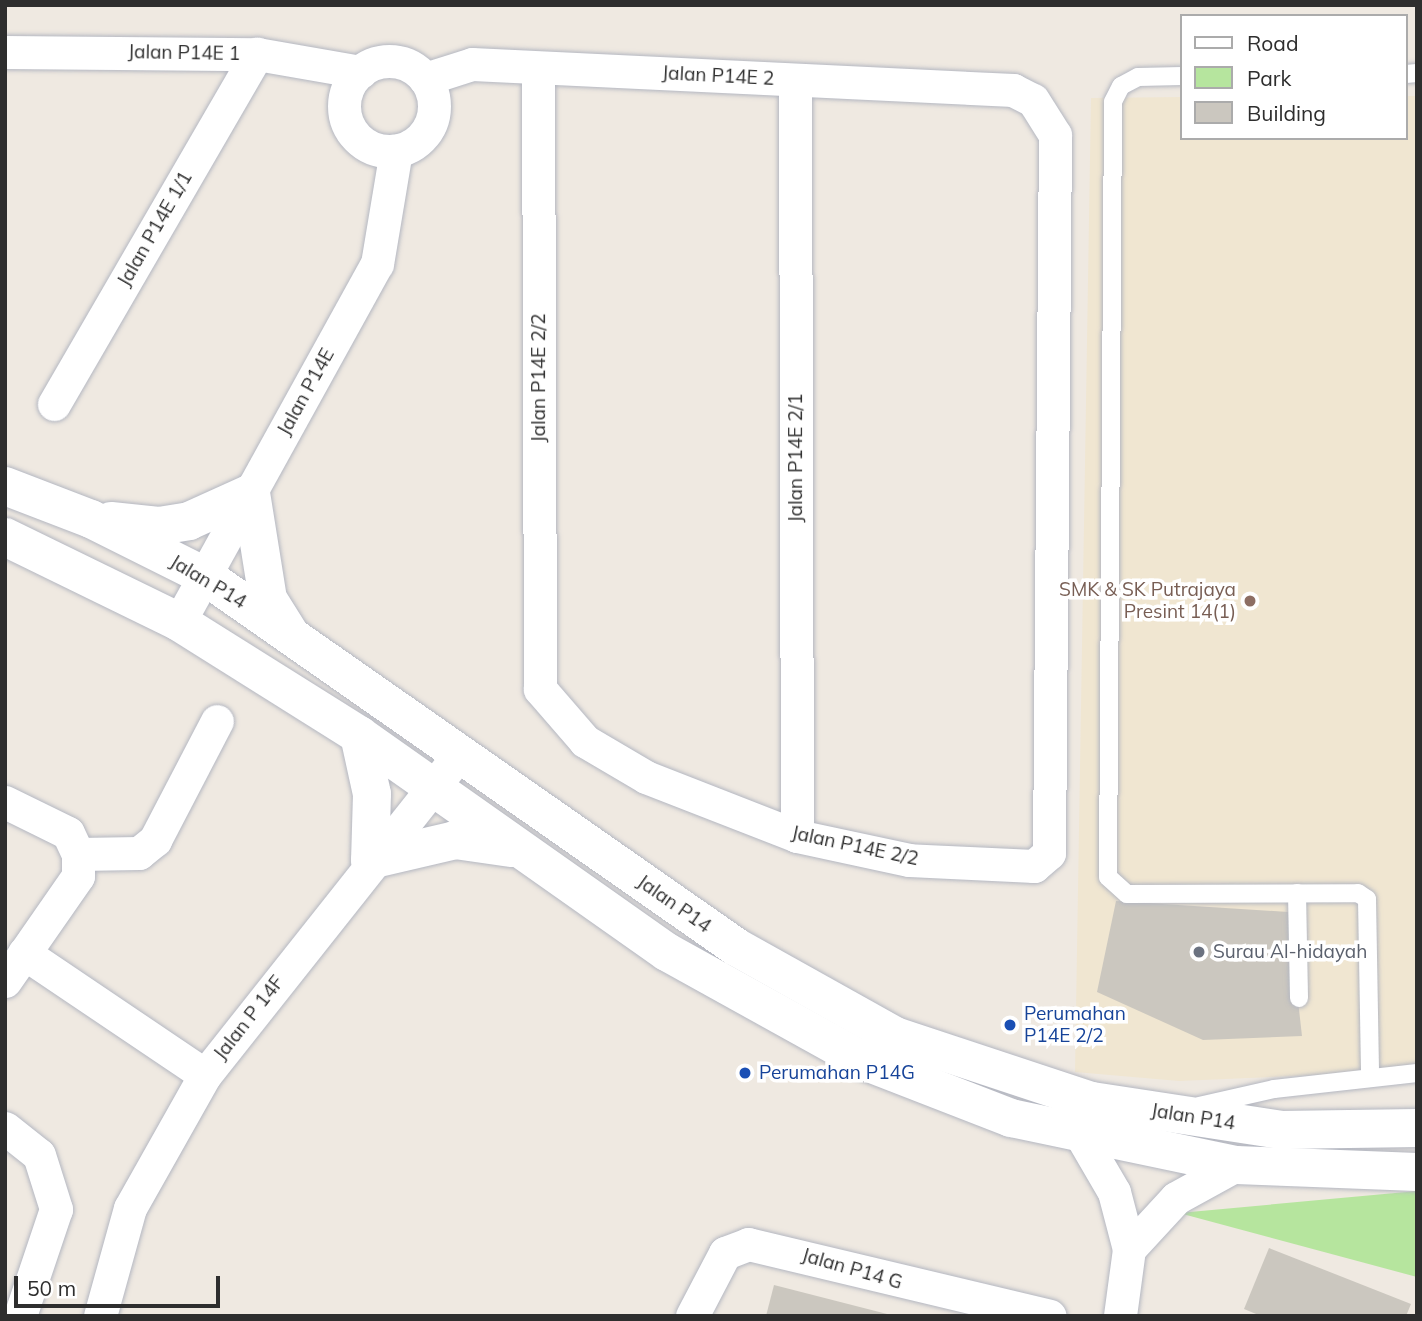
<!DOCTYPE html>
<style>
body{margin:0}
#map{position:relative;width:1422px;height:1321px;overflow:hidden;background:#efe9e1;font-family:Mulish,sans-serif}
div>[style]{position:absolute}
.education>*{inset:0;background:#f0e6d1}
.green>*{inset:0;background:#b6e59e}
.building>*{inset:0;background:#cbc7bf}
.roads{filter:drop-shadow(0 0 2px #b4b7c1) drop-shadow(0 0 2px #b4b7c1)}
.service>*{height:18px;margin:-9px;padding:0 9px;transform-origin:9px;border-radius:9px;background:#fff}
.minor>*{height:33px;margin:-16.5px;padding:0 16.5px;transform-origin:16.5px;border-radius:16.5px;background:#fff}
.minor>.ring{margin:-16.5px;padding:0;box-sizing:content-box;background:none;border:33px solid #fff;border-radius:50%}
.secondary>*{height:38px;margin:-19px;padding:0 19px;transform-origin:19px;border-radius:19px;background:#fff}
.dots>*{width:19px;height:19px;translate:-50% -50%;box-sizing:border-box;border:4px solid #fff;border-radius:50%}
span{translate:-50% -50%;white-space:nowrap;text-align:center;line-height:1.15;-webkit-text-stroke:7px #fff;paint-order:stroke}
.street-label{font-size:19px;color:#2e2e2e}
.education-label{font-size:19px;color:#785e54}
.right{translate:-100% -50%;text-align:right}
.worship-label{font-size:19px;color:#5b616d}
.left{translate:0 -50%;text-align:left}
.transit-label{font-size:19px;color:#164399}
.frame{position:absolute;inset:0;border:7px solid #2e2e2e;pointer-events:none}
.legend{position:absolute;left:1180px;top:14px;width:228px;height:126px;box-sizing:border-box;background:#fff;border:2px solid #ababab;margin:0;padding:9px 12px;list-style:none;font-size:21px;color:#2e2e2e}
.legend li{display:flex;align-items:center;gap:14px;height:35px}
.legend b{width:35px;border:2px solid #ababab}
.scale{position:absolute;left:14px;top:1276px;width:206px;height:32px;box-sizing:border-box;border:4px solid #2e2e2e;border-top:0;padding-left:9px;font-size:21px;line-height:24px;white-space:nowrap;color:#2e2e2e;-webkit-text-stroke:5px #fff;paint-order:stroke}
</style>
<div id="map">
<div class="education">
<div style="clip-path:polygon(1406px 96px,1417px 96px,1417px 1064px,1343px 1074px,1179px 1081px,1075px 1072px,1091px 98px,1182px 97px,1182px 138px,1406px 138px)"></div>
</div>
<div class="green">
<div style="clip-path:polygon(1417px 1191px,1417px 1277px,1179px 1213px)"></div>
</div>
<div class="building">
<div style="clip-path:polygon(1116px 901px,1288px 912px,1302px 1036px,1203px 1040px,1097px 992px)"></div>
<div style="clip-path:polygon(1269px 1248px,1411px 1304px,1406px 1316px,1261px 1316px,1244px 1309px)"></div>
<div style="clip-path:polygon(774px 1285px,891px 1315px,891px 1316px,766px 1316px)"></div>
</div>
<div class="roads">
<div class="service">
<div style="left:1406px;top:74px;width:11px;rotate:-5deg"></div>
<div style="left:1182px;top:76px;width:44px;rotate:178.7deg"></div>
<div style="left:1138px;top:77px;width:19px;rotate:152deg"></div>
<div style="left:1121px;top:86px;width:18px;rotate:117deg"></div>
<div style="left:1113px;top:102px;width:775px;rotate:90.37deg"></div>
<div style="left:1108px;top:877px;width:25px;rotate:42deg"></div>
<div style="left:1127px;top:894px;width:231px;rotate:-0.2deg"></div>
<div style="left:1358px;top:893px;width:11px;rotate:34deg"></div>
<div style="left:1367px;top:899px;width:179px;rotate:89deg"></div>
<div style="left:1297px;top:893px;width:105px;rotate:88.9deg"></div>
<div style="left:1199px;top:1106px;width:77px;rotate:-12.8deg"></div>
<div style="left:1274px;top:1089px;width:144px;rotate:-6.4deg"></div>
</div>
<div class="minor">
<div style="left:5px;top:52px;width:252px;rotate:0.5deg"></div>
<div style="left:257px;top:54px;width:105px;rotate:9.9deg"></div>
<div class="ring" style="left:344px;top:61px;width:57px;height:57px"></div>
<div style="left:425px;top:79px;width:49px;rotate:-17.7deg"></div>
<div style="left:472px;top:64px;width:542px;rotate:2.75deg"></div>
<div style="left:1013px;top:90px;width:22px;rotate:27deg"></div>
<div style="left:1033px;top:100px;width:41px;rotate:57.8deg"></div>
<div style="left:1055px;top:135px;width:718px;rotate:90.48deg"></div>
<div style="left:1049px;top:853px;width:20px;rotate:139deg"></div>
<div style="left:1034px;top:866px;width:125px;rotate:-177.3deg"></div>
<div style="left:909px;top:860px;width:115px;rotate:-167.9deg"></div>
<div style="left:797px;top:836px;width:162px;rotate:-158.7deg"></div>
<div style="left:646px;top:777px;width:71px;rotate:-149.5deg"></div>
<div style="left:585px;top:741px;width:69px;rotate:-130.9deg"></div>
<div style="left:540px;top:689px;width:621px;rotate:-90.18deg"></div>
<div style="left:795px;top:80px;width:756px;rotate:89.85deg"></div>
<div style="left:54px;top:404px;width:405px;rotate:-59.9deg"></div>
<div style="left:179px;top:622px;width:409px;rotate:-61.1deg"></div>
<div style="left:377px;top:264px;width:115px;rotate:-80.5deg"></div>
<div style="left:5px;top:802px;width:70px;rotate:26.2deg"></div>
<div style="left:68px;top:833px;width:23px;rotate:65deg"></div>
<div style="left:78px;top:854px;width:22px;rotate:90deg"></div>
<div style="left:78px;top:876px;width:128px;rotate:124.8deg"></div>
<div style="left:78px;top:854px;width:61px;rotate:-0.9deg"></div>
<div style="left:139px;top:853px;width:21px;rotate:-39deg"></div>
<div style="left:155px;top:840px;width:134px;rotate:-62.5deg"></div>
<div style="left:24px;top:953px;width:218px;rotate:34deg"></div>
<div style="left:5px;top:1128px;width:43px;rotate:38.5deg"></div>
<div style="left:39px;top:1155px;width:57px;rotate:72.5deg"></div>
<div style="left:56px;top:1209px;width:113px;rotate:108.6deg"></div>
<div style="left:1079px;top:1132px;width:69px;rotate:59.7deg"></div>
<div style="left:1114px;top:1192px;width:59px;rotate:75.3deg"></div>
<div style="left:1129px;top:1249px;width:68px;rotate:97.7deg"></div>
<div style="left:1129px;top:1249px;width:69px;rotate:-47.3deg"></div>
<div style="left:1176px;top:1198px;width:68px;rotate:-28.8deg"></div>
<div style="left:100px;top:1316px;width:112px;rotate:-74.5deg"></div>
<div style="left:130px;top:1208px;width:153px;rotate:-60.6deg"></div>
<div style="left:205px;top:1075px;width:409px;rotate:-51.6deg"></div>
<div style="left:692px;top:1316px;width:71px;rotate:-62.4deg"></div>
<div style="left:725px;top:1253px;width:25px;rotate:-21deg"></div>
<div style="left:748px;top:1244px;width:310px;rotate:13.4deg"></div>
</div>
<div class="secondary">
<div style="left:5px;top:486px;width:92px;rotate:21deg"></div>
<div style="left:91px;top:519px;width:127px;rotate:26.6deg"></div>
<div style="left:205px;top:576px;width:648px;rotate:34.94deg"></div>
<div style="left:736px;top:947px;width:182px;rotate:29.2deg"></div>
<div style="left:895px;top:1036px;width:207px;rotate:18.3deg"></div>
<div style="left:1092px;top:1101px;width:191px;rotate:8.7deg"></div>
<div style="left:1281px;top:1130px;width:136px;rotate:-0.8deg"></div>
<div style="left:111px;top:521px;width:48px;rotate:5.9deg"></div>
<div style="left:159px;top:526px;width:30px;rotate:-9deg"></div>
<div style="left:189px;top:521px;width:68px;rotate:-24.3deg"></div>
<div style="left:251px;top:493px;width:107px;rotate:80.9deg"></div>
<div style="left:268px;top:599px;width:39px;rotate:58deg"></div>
<div style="left:5px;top:537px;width:194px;rotate:26deg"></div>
<div style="left:179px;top:622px;width:213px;rotate:32.1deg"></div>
<div style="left:359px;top:735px;width:377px;rotate:35.2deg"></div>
<div style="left:667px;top:952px;width:225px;rotate:29deg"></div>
<div style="left:864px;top:1061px;width:158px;rotate:21.2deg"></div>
<div style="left:1011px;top:1118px;width:230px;rotate:11.8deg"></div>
<div style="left:1236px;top:1165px;width:181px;rotate:2.2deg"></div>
<div style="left:359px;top:735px;width:60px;rotate:77.6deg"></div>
<div style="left:372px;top:794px;width:66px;rotate:91.7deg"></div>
<div style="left:370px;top:860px;width:87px;rotate:-13.2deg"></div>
<div style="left:455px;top:840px;width:58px;rotate:8deg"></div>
</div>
</div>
<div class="dots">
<div style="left:1250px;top:601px;background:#8d6e63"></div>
<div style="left:1199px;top:952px;background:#6b7280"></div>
<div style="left:1010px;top:1025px;background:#1a4fb4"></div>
<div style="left:745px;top:1073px;background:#1a4fb4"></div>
</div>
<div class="street-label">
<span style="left:184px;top:53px;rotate:1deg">Jalan P14E 1</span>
<span style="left:718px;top:76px;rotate:3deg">Jalan P14E 2</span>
<span style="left:155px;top:229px;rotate:-60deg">Jalan P14E 1/1</span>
<span style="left:539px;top:378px;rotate:-90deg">Jalan P14E 2/2</span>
<span style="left:306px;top:392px;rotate:-61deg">Jalan P14E</span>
<span style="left:796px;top:458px;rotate:-90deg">Jalan P14E 2/1</span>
<span style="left:208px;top:582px;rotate:31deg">Jalan P14</span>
<span style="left:855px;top:846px;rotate:12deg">Jalan P14E 2/2</span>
<span style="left:674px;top:904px;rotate:35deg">Jalan P14</span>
<span style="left:249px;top:1018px;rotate:-52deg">Jalan P 14F</span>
<span style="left:1193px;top:1117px;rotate:9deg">Jalan P14</span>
<span style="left:852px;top:1269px;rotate:16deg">Jalan P14 G</span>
</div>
<div class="education-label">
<span class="right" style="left:1236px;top:601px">SMK &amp; SK Putrajaya<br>Presint 14(1)</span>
</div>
<div class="worship-label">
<span class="left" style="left:1213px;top:952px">Surau Al-hidayah</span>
</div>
<div class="transit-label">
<span class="left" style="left:1024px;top:1025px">Perumahan<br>P14E 2/2</span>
<span class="left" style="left:759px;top:1073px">Perumahan P14G</span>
</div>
<div class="frame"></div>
<ul class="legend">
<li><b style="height:9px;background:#fff"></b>Road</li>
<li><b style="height:19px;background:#b6e59e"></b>Park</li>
<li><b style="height:19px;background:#cbc7bf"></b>Building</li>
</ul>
<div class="scale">50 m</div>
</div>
